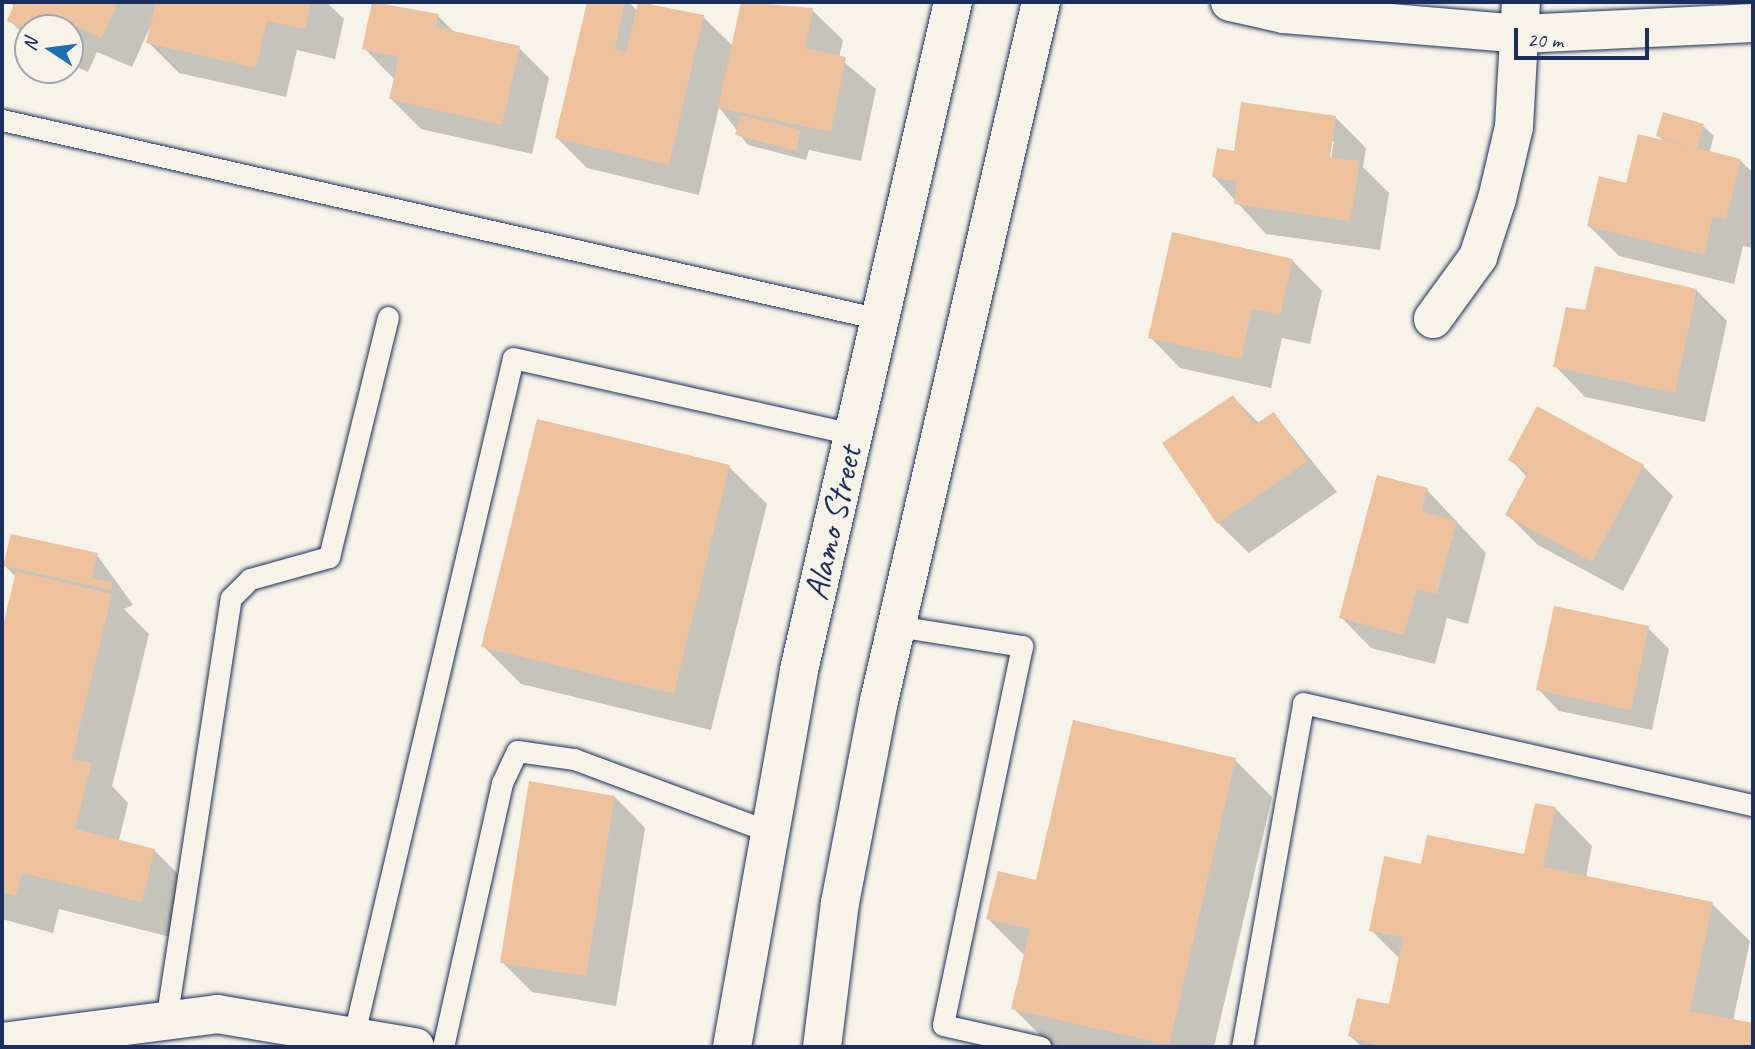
<!DOCTYPE html>
<style>
body{margin:0}
#map{position:relative;width:1755px;height:1049px;overflow:hidden;background:#f7f3e8;font-family:Caveat,sans-serif}
div>[style]{position:absolute}
.shadow>*{inset:0;background:#0003}
.building>*{inset:0;background:#edc19c}
.roads{filter:drop-shadow(0 0 2px #1b2f5e) drop-shadow(0 0 2px #1b2f5e)}
.service>*{height:21px;margin:-10.5px;padding:0 10.5px;transform-origin:10.5px;border-radius:10.5px;background:#f7f3e8}
.minor>*{height:38px;margin:-19px;padding:0 19px;transform-origin:19px;border-radius:19px;background:#f7f3e8}
.secondary>*{height:38px;margin:-19px;padding:0 19px;transform-origin:19px;border-radius:19px;background:#f7f3e8}
span{translate:-50% -50%;white-space:nowrap;text-align:center;line-height:1.15;-webkit-text-stroke:5px #f7f3e8;paint-order:stroke}
.street-label{font-size:35px;color:#1b2f5e}
.frame{position:absolute;inset:0;border:4px solid #1b2f5e;pointer-events:none}
.north{position:absolute;left:14px;top:14px;width:70px;height:70px;box-sizing:border-box;background:#f7f3e8;border:2px solid #9fa5b1;border-radius:50%;rotate:283deg;font-size:19px;font-weight:700;line-height:28px;text-align:center;color:#1b2f5e}
.north::after{content:'';display:block;margin:auto;width:24px;height:32px;background:#1f6fb2;clip-path:polygon(50% 0,100% 100%,50% 72%,0 100%)}
.scale{position:absolute;left:1514px;top:28px;width:135px;height:32px;box-sizing:border-box;border:4px solid #1b2f5e;border-top:0;padding-left:9px;font-size:21px;line-height:24px;white-space:nowrap;color:#1b2f5e;-webkit-text-stroke:5px #f7f3e8;paint-order:stroke}
</style>
<div id="map">
<div class="shadow">
<div style="clip-path:polygon(9px 2px,326px 2px,344px 19px,335px 59px,297px 50px,286px 97px,179px 73px,148px 42px,150px 27px,132px 67px,97px 52px,88px 72px,70px 64px,70px 28px,28px 28px,28px 39px,9px 20px,15px 7px)"></div>
<div style="clip-path:polygon(374px 2px,438px 16px,455px 33px,519px 48px,549px 78px,532px 154px,421px 129px,391px 99px,394px 79px,364px 48px)"></div>
<div style="clip-path:polygon(589px 2px,629px 2px,637px 11px,639px 2px,703px 17px,733px 46px,743px 2px,812px 10px,843px 40px,839px 58px,876px 89px,861px 161px,809px 150px,806px 160px,748px 145px,719px 107px,699px 195px,587px 168px,557px 138px)"></div>
<div style="clip-path:polygon(evenodd,1336px 118px,1366px 148px,1363px 167px,1389px 193px,1380px 250px,1266px 234px,1214px 177px,1336px 118px,1331px 141px,1334px 141px,1330px 166px,1327px 165px,1331px 141px)"></div>
<div style="clip-path:polygon(1703px 126px,1714px 136px,1709px 153px,1740px 160px,1753px 173px,1753px 248px,1743px 246px,1734px 284px,1619px 256px,1589px 226px,1665px 142px,1658px 136px)"></div>
<div style="clip-path:polygon(1292px 260px,1322px 291px,1310px 344px,1282px 338px,1271px 388px,1180px 368px,1150px 337px)"></div>
<div style="clip-path:polygon(1696px 290px,1727px 321px,1705px 422px,1585px 397px,1555px 366px,1587px 312px)"></div>
<div style="clip-path:polygon(1233px 397px,1260px 424px,1274px 414px,1337px 492px,1249px 553px,1218px 523px)"></div>
<div style="clip-path:polygon(1510px 459px,1643px 466px,1673px 496px,1623px 591px,1538px 545px,1508px 515px,1527px 477px)"></div>
<div style="clip-path:polygon(729px 467px,767px 504px,711px 730px,521px 684px,483px 646px)"></div>
<div style="clip-path:polygon(1427px 490px,1486px 553px,1468px 624px,1447px 618px,1435px 664px,1371px 648px,1341px 617px)"></div>
<div style="clip-path:polygon(97px 555px,133px 605px,124px 609px,149px 634px,112px 786px,128px 803px,119px 840px,154px 850px,192px 888px,179px 939px,59px 909px,53px 933px,2px 919px,2px 637px,16px 577px,5px 566px)"></div>
<div style="clip-path:polygon(1648px 628px,1669px 649px,1652px 730px,1559px 711px,1538px 689px)"></div>
<div style="clip-path:polygon(1235px 760px,1272px 797px,1214px 1047px,1051px 1046px,1013px 1008px,1025px 956px,988px 919px)"></div>
<div style="clip-path:polygon(615px 797px,645px 828px,616px 1006px,532px 992px,502px 962px)"></div>
<div style="clip-path:polygon(1555px 808px,1592px 846px,1586px 877px,1712px 904px,1750px 941px,1733px 1021px,1753px 1025px,1753px 1047px,1362px 1047px,1350px 1036px,1391px 1006px,1400px 959px,1371px 930px,1422px 866px,1525px 857px)"></div>
</div>
<div class="building">
<div style="clip-path:polygon(15px 2px,118px 2px,102px 38px,66px 22px,64px 28px,28px 30px,7px 21px)"></div>
<div style="clip-path:polygon(156px 2px,311px 2px,305px 29px,267px 21px,256px 68px,146px 43px)"></div>
<div style="clip-path:polygon(372px 2px,439px 14px,436px 27px,520px 46px,502px 125px,389px 99px,399px 57px,362px 49px)"></div>
<div style="clip-path:polygon(587px 2px,625px 2px,615px 49px,626px 52px,638px 2px,704px 15px,669px 165px,555px 138px)"></div>
<div style="clip-path:polygon(741px 2px,813px 8px,805px 48px,846px 57px,831px 132px,718px 108px)"></div>
<div style="clip-path:polygon(1241px 102px,1336px 116px,1330px 157px,1360px 161px,1350px 221px,1234px 204px,1237px 181px,1212px 177px,1217px 148px,1234px 151px)"></div>
<div style="clip-path:polygon(1663px 112px,1704px 124px,1697px 148px,1741px 159px,1726px 219px,1713px 216px,1704px 255px,1587px 226px,1599px 176px,1626px 183px,1638px 134px,1684px 145px,1656px 136px)"></div>
<div style="clip-path:polygon(741px 115px,801px 130px,796px 151px,735px 135px)"></div>
<div style="clip-path:polygon(1172px 232px,1293px 259px,1280px 315px,1252px 309px,1241px 359px,1148px 338px)"></div>
<div style="clip-path:polygon(1595px 266px,1697px 289px,1675px 393px,1553px 367px,1566px 307px,1585px 310px)"></div>
<div style="clip-path:polygon(1233px 395px,1254px 425px,1274px 412px,1308px 461px,1217px 524px,1162px 443px)"></div>
<div style="clip-path:polygon(1537px 406px,1644px 465px,1592px 562px,1505px 515px,1528px 472px,1508px 460px)"></div>
<div style="clip-path:polygon(537px 419px,730px 465px,674px 694px,481px 647px)"></div>
<div style="clip-path:polygon(1377px 475px,1428px 488px,1422px 511px,1457px 521px,1437px 594px,1417px 589px,1404px 635px,1339px 618px)"></div>
<div style="clip-path:polygon(11px 534px,98px 553px,92px 578px,113px 582px,111px 590px,3px 566px)"></div>
<div style="clip-path:polygon(16px 571px,112px 594px,72px 759px,92px 763px,75px 829px,155px 849px,142px 902px,22px 873px,16px 896px,2px 893px,2px 630px)"></div>
<div style="clip-path:polygon(1554px 606px,1649px 626px,1631px 710px,1536px 690px)"></div>
<div style="clip-path:polygon(1073px 720px,1236px 758px,1169px 1045px,1011px 1009px,1030px 929px,986px 919px,998px 871px,1036px 880px)"></div>
<div style="clip-path:polygon(529px 781px,615px 796px,586px 976px,500px 963px)"></div>
<div style="clip-path:polygon(1535px 803px,1556px 807px,1543px 867px,1713px 902px,1690px 1011px,1753px 1023px,1753px 1047px,1379px 1047px,1348px 1036px,1357px 998px,1389px 1004px,1403px 937px,1369px 931px,1384px 856px,1421px 864px,1427px 835px,1524px 854px)"></div>
</div>
<div class="roads">
<div class="service">
<div style="left:2px;top:120px;width:900px;rotate:12.77deg"></div>
<div style="left:897px;top:626px;width:127px;rotate:9.1deg"></div>
<div style="left:1022px;top:646px;width:387px;rotate:101.8deg"></div>
<div style="left:943px;top:1025px;width:100px;rotate:12.7deg"></div>
<div style="left:166px;top:1021px;width:428px;rotate:-81.3deg"></div>
<div style="left:231px;top:598px;width:27px;rotate:-45deg"></div>
<div style="left:250px;top:579px;width:82px;rotate:-15.6deg"></div>
<div style="left:329px;top:557px;width:247px;rotate:-76.2deg"></div>
<div style="left:354px;top:1034px;width:694px;rotate:-76.76deg"></div>
<div style="left:513px;top:358px;width:348px;rotate:12.6deg"></div>
<div style="left:443px;top:1047px;width:271px;rotate:-77.4deg"></div>
<div style="left:502px;top:783px;width:35px;rotate:-65deg"></div>
<div style="left:517px;top:751px;width:58px;rotate:8deg"></div>
<div style="left:574px;top:759px;width:207px;rotate:20.4deg"></div>
<div style="left:1242px;top:1047px;width:349px;rotate:-79.9deg"></div>
<div style="left:1303px;top:703px;width:461px;rotate:12.8deg"></div>
</div>
<div class="minor">
<div style="left:1230px;top:2px;width:55px;rotate:12.5deg"></div>
<div style="left:1284px;top:14px;width:237px;rotate:4.8deg"></div>
<div style="left:1520px;top:34px;width:233px;rotate:-2.7deg"></div>
<div style="left:1433px;top:319px;width:77px;rotate:-54deg"></div>
<div style="left:1478px;top:257px;width:61px;rotate:-71.9deg"></div>
<div style="left:1497px;top:199px;width:74px;rotate:-76.7deg"></div>
<div style="left:1514px;top:127px;width:125px;rotate:-86.8deg"></div>
<div style="left:2px;top:1042px;width:217px;rotate:-7.4deg"></div>
<div style="left:217px;top:1014px;width:201px;rotate:9.5deg"></div>
</div>
<div class="secondary">
<div style="left:732px;top:1047px;width:383px;rotate:-79.9deg"></div>
<div style="left:799px;top:670px;width:686px;rotate:-77.02deg"></div>
<div style="left:822px;top:1047px;width:145px;rotate:-82.9deg"></div>
<div style="left:840px;top:903px;width:206px;rotate:-79.1deg"></div>
<div style="left:879px;top:701px;width:718px;rotate:-76.95deg"></div>
</div>
</div>
<div class="street-label">
<span style="left:833px;top:523px;rotate:-77deg">Alamo Street</span>
</div>
<div class="frame"></div>
<div class="north">N</div>
<div class="scale">20 m</div>
</div>
